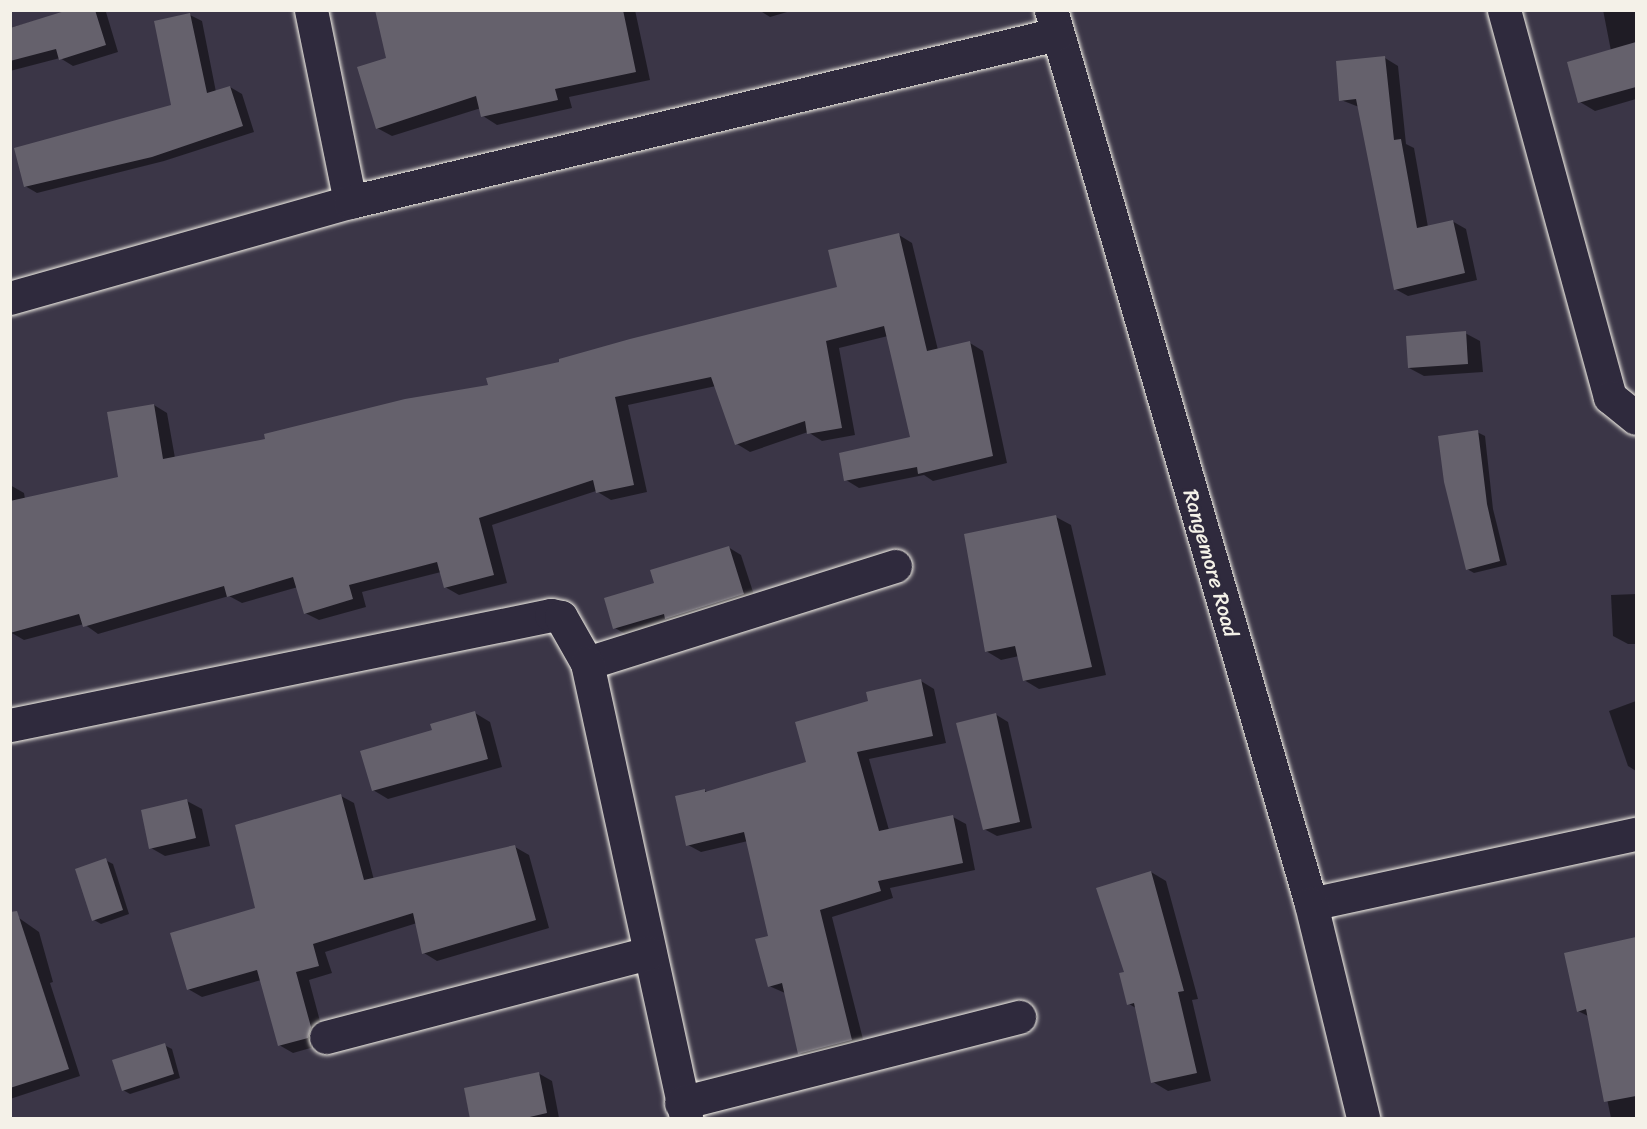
<!DOCTYPE html>
<style>
body{margin:0}
#map{position:relative;width:1647px;height:1129px;overflow:hidden;background:#3b3647;font-family:Sriracha,sans-serif}
div>[style]{position:absolute}
.shadow>*{inset:0;background:#0007}
.building>*{inset:0;background:#65616c}
.roads{filter:drop-shadow(0 0 2px #f4f1e8) drop-shadow(0 0 2px #f4f1e8)}
.street>*{height:33px;margin:-16.5px;padding:0 16.5px;transform-origin:16.5px;border-radius:16.5px;background:#2f2a3d}
.secondary>*{height:33px;margin:-16.5px;padding:0 16.5px;transform-origin:16.5px;border-radius:16.5px;background:#2f2a3d}
span{translate:-50% -50%;white-space:nowrap;text-align:center;line-height:1.15;-webkit-text-stroke:6px #2f2a3d;paint-order:stroke}
.street-label{font-size:21px;color:#f4f1e8}
.frame{position:absolute;inset:0;border:12px solid #f4f1e8;pointer-events:none}
</style>
<div id="map">
<div class="shadow">
<div style="clip-path:polygon(73px 10px,106px 12px,118px 52px,73px 66px,60px 58px,10px 71px,10px 28px)"></div>
<div style="clip-path:polygon(377px 10px,635px 10px,650px 80px,569px 97px,572px 108px,497px 125px,483px 116px,481px 108px,392px 136px,377px 128px,388px 59px)"></div>
<div style="clip-path:polygon(759px 10px,794px 10px,770px 17px)"></div>
<div style="clip-path:polygon(1603px 10px,1636px 10px,1636px 99px,1595px 111px,1580px 102px,1611px 51px)"></div>
<div style="clip-path:polygon(190px 15px,202px 21px,216px 92px,230px 87px,242px 94px,254px 132px,164px 161px,37px 193px,25px 186px,172px 106px)"></div>
<div style="clip-path:polygon(1385px 58px,1398px 66px,1406px 144px,1414px 148px,1428px 227px,1452px 221px,1466px 229px,1477px 280px,1408px 296px,1395px 289px,1359px 107px,1341px 100px)"></div>
<div style="clip-path:polygon(899px 235px,912px 243px,938px 350px,970px 343px,983px 351px,1007px 463px,933px 481px,924px 475px,859px 488px,846px 480px,912px 438px,888px 336px,839px 348px,855px 435px,822px 441px,808px 432px,750px 452px,737px 444px,716px 386px,628px 405px,647px 492px,611px 500px,596px 491px,492px 525px,507px 583px,459px 595px,445px 587px,441px 572px,362px 592px,366px 607px,319px 620px,305px 613px,298px 587px,242px 603px,229px 596px,98px 634px,84px 624px,24px 640px,10px 632px,10px 485px,24px 493px,25px 499px,120px 478px,154px 405px,167px 413px,175px 458px,266px 441px,489px 386px,838px 288px)"></div>
<div style="clip-path:polygon(1465px 333px,1480px 341px,1483px 372px,1424px 376px,1409px 368px)"></div>
<div style="clip-path:polygon(1477px 432px,1485px 436px,1493px 509px,1507px 565px,1474px 573px,1467px 569px)"></div>
<div style="clip-path:polygon(1056px 517px,1071px 525px,1106px 675px,1039px 689px,1024px 680px,1019px 656px,1001px 660px,986px 651px)"></div>
<div style="clip-path:polygon(728px 547px,741px 555px,756px 601px,627px 635px,615px 628px,656px 584px)"></div>
<div style="clip-path:polygon(1636px 594px,1636px 644px,1628px 644px,1613px 636px,1611px 595px)"></div>
<div style="clip-path:polygon(921px 681px,934px 689px,946px 743px,869px 759px,889px 830px,953px 817px,966px 824px,975px 870px,890px 888px,893px 898px,832px 917px,865px 1047px,813px 1060px,800px 1053px,785px 993px,769px 986px,770px 937px,748px 841px,701px 852px,688px 845px,704px 790px,709px 793px,808px 763px,870px 702px)"></div>
<div style="clip-path:polygon(1636px 701px,1636px 771px,1628px 766px,1609px 711px)"></div>
<div style="clip-path:polygon(475px 713px,490px 722px,502px 767px,388px 799px,373px 790px,434px 732px)"></div>
<div style="clip-path:polygon(995px 714px,1008px 722px,1032px 828px,997px 836px,984px 829px)"></div>
<div style="clip-path:polygon(341px 796px,354px 803px,374px 880px,515px 847px,529px 855px,549px 928px,437px 961px,424px 953px,417px 923px,325px 952px,332px 973px,309px 980px,324px 1036px,321px 1045px,293px 1053px,279px 1045px,261px 980px,202px 997px,188px 989px,257px 909px)"></div>
<div style="clip-path:polygon(187px 801px,202px 809px,210px 846px,165px 856px,151px 848px)"></div>
<div style="clip-path:polygon(105px 860px,113px 864px,129px 914px,101px 924px,94px 920px)"></div>
<div style="clip-path:polygon(1151px 872px,1166px 881px,1198px 999px,1192px 1000px,1211px 1081px,1168px 1091px,1153px 1082px,1136px 1008px,1129px 1004px)"></div>
<div style="clip-path:polygon(19px 918px,39px 932px,53px 982px,50px 983px,80px 1076px,10px 1099px)"></div>
<div style="clip-path:polygon(1636px 938px,1636px 1118px,1611px 1118px,1590px 1017px,1578px 1011px,1566px 954px)"></div>
<div style="clip-path:polygon(164px 1045px,172px 1049px,180px 1078px,130px 1094px,123px 1090px)"></div>
<div style="clip-path:polygon(538px 1073px,552px 1081px,559px 1118px,471px 1118px)"></div>
</div>
<div class="building">
<div style="clip-path:polygon(68px 10px,95px 10px,106px 45px,59px 60px,56px 49px,10px 61px,10px 28px)"></div>
<div style="clip-path:polygon(375px 10px,623px 10px,636px 72px,555px 89px,558px 100px,481px 117px,476px 96px,376px 129px,357px 67px,386px 58px)"></div>
<div style="clip-path:polygon(190px 13px,207px 93px,230px 86px,243px 126px,152px 157px,24px 187px,14px 148px,171px 105px,154px 21px)"></div>
<div style="clip-path:polygon(1636px 42px,1636px 87px,1578px 103px,1567px 62px)"></div>
<div style="clip-path:polygon(1385px 56px,1394px 140px,1401px 139px,1417px 228px,1453px 220px,1465px 273px,1394px 290px,1356px 99px,1339px 101px,1336px 61px)"></div>
<div style="clip-path:polygon(899px 233px,927px 351px,970px 341px,993px 456px,918px 474px,917px 467px,844px 481px,839px 453px,910px 437px,884px 326px,826px 341px,842px 428px,807px 434px,805px 421px,735px 445px,711px 377px,615px 397px,634px 485px,596px 493px,593px 480px,479px 518px,494px 575px,444px 588px,437px 562px,349px 585px,353px 599px,304px 614px,293px 577px,227px 597px,224px 586px,83px 627px,79px 614px,10px 633px,10px 501px,118px 477px,107px 412px,154px 404px,163px 459px,265px 439px,264px 434px,405px 399px,488px 385px,486px 378px,559px 362px,559px 359px,630px 339px,837px 287px,828px 250px)"></div>
<div style="clip-path:polygon(1466px 331px,1468px 364px,1408px 368px,1406px 336px)"></div>
<div style="clip-path:polygon(1478px 430px,1487px 504px,1500px 561px,1466px 570px,1444px 482px,1438px 436px)"></div>
<div style="clip-path:polygon(1056px 515px,1092px 667px,1023px 681px,1015px 646px,985px 652px,964px 534px)"></div>
<div style="clip-path:polygon(729px 546px,744px 594px,665px 619px,664px 614px,613px 629px,604px 598px,654px 583px,650px 570px)"></div>
<div style="clip-path:polygon(921px 679px,933px 736px,857px 752px,879px 831px,953px 815px,963px 863px,878px 881px,881px 891px,820px 910px,852px 1040px,798px 1054px,782px 983px,768px 987px,755px 939px,768px 936px,744px 832px,686px 846px,675px 796px,705px 789px,705px 792px,806px 762px,795px 722px,868px 701px,866px 692px)"></div>
<div style="clip-path:polygon(475px 711px,488px 759px,372px 791px,360px 751px,432px 730px,430px 724px)"></div>
<div style="clip-path:polygon(996px 713px,1020px 822px,983px 830px,956px 723px)"></div>
<div style="clip-path:polygon(341px 794px,364px 880px,515px 845px,536px 920px,422px 954px,413px 913px,313px 944px,319px 966px,296px 972px,311px 1027px,308px 1038px,278px 1046px,257px 970px,187px 990px,170px 933px,255px 908px,235px 825px)"></div>
<div style="clip-path:polygon(187px 799px,196px 838px,149px 849px,141px 810px)"></div>
<div style="clip-path:polygon(106px 858px,123px 910px,92px 921px,75px 869px)"></div>
<div style="clip-path:polygon(1151px 871px,1184px 991px,1178px 992px,1197px 1073px,1151px 1083px,1134px 1003px,1127px 1005px,1119px 973px,1124px 972px,1096px 888px)"></div>
<div style="clip-path:polygon(17px 911px,69px 1069px,10px 1088px,10px 912px)"></div>
<div style="clip-path:polygon(1636px 937px,1636px 1096px,1604px 1102px,1586px 1009px,1577px 1012px,1564px 953px)"></div>
<div style="clip-path:polygon(165px 1043px,174px 1074px,122px 1091px,112px 1060px)"></div>
<div style="clip-path:polygon(539px 1072px,547px 1113px,521px 1119px,470px 1119px,464px 1088px)"></div>
</div>
<div class="roads">
<div class="street">
<div style="left:311px;top:10px;width:196px;rotate:78.5deg"></div>
<div style="left:1504px;top:10px;width:401px;rotate:74.7deg"></div>
<div style="left:1610px;top:397px;width:33px;rotate:39deg"></div>
<div style="left:587px;top:663px;width:323px;rotate:-17.5deg"></div>
<div style="left:10px;top:725px;width:552px;rotate:-11.49deg"></div>
<div style="left:551px;top:615px;width:10px;rotate:11deg"></div>
<div style="left:561px;top:617px;width:53px;rotate:60.5deg"></div>
<div style="left:587px;top:663px;width:466px;rotate:77.7deg"></div>
<div style="left:1311px;top:904px;width:332px;rotate:-12.2deg"></div>
<div style="left:326px;top:1037px;width:333px;rotate:-14.6deg"></div>
<div style="left:681px;top:1103px;width:349px;rotate:-14.3deg"></div>
</div>
<div class="secondary">
<div style="left:1051px;top:10px;width:931px;rotate:73.78deg"></div>
<div style="left:1311px;top:904px;width:220px;rotate:76.3deg"></div>
<div style="left:10px;top:298px;width:353px;rotate:-15.8deg"></div>
<div style="left:350px;top:202px;width:727px;rotate:-13.37deg"></div>
</div>
</div>
<div class="street-label">
<span style="left:1211px;top:563px;rotate:74deg">Rangemore Road</span>
</div>
<div class="frame"></div>
</div>
